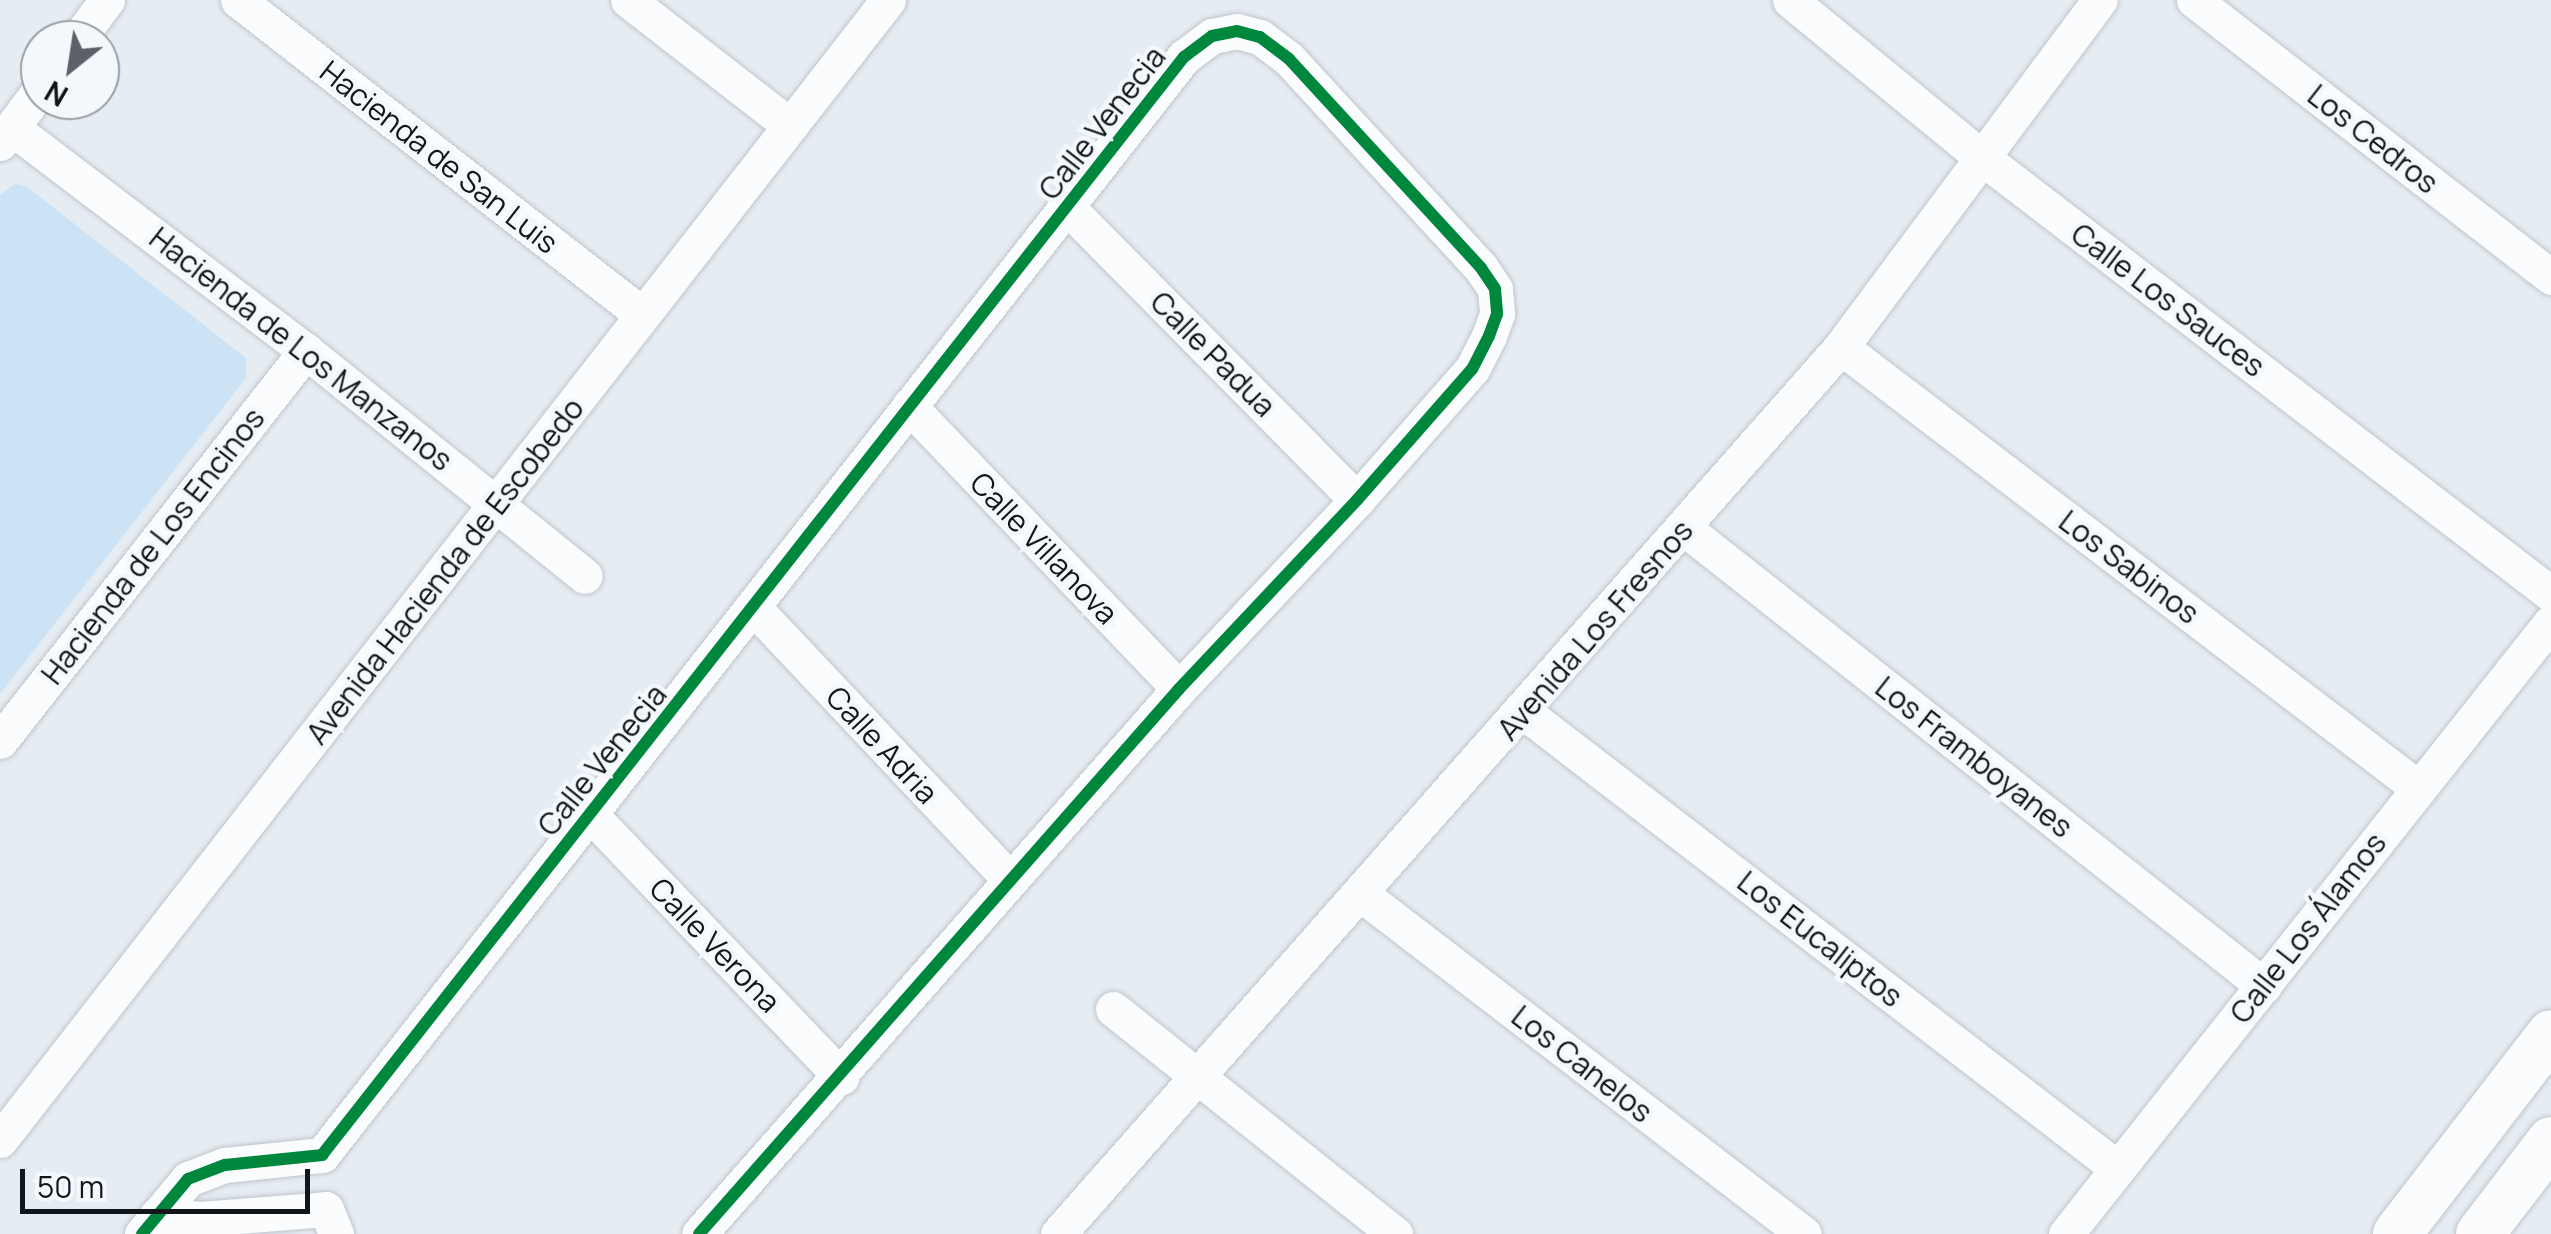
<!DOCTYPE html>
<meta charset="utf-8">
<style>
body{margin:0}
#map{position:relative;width:2551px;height:1234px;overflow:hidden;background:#e5ecf2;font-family:Manrope,sans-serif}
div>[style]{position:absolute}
.green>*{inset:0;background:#cce3f6}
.roads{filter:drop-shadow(0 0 2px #c0c5ca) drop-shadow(0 0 2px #c0c5ca)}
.street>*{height:35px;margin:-17.5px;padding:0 17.5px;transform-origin:17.5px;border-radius:17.5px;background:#fbfcfd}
.secondary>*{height:48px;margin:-24px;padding:0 24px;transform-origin:24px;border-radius:24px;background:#fbfcfd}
.cycleway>*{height:12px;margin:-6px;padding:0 6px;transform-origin:6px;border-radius:6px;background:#00873e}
span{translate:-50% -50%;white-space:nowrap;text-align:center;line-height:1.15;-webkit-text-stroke:9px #f3f8fd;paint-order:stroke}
.street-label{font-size:30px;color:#11161a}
.north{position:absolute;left:20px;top:20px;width:100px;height:100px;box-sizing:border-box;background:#f3f8fd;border:2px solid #999ea2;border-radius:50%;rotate:210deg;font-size:28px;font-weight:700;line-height:40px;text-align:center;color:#11161a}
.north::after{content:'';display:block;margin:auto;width:35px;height:45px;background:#5b6166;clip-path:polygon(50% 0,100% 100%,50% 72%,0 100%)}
.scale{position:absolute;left:20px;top:1169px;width:290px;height:45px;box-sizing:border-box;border:5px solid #11161a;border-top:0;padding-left:12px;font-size:30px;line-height:35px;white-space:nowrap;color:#11161a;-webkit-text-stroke:8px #f3f8fd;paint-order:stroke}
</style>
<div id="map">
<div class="green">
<div style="clip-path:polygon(15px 184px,26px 186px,246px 358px,246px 378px,0 694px,0 195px)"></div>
</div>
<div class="roads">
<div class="street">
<div style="left:238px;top:0;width:509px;rotate:37.9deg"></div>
<div style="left:628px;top:0;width:204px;rotate:37.8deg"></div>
<div style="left:1790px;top:0;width:246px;rotate:39.4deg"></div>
<div style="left:1980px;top:156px;width:720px;rotate:37.49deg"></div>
<div style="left:2194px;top:0;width:452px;rotate:37.8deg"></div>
<div style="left:77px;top:40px;width:50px;rotate:-53.1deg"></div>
<div style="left:12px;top:128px;width:369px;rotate:37.2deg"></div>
<div style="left:306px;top:351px;width:358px;rotate:38.9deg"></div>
<div style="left:0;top:143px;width:66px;rotate:-53deg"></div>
<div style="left:1068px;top:208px;width:411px;rotate:45.3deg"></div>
<div style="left:1841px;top:347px;width:725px;rotate:37.38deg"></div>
<div style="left:909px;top:406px;width:391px;rotate:46.3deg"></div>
<div style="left:1684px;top:528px;width:739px;rotate:38.3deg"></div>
<div style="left:755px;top:609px;width:372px;rotate:46.7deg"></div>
<div style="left:1524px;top:712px;width:747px;rotate:37.55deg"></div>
<div style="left:0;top:741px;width:496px;rotate:-51.9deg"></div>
<div style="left:590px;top:814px;width:364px;rotate:46.3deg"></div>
<div style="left:1361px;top:894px;width:558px;rotate:37.51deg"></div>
<div style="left:1113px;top:1009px;width:361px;rotate:38.6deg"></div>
<div style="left:0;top:1140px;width:1445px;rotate:-52.08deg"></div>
<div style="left:157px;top:1215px;width:43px;rotate:5.3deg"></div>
<div style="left:200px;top:1219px;width:126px;rotate:-4.5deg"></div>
<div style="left:326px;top:1209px;width:27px;rotate:68deg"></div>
<div style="left:142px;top:1234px;width:72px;rotate:-50.1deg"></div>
<div style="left:188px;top:1179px;width:40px;rotate:-21deg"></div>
<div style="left:225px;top:1165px;width:98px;rotate:-5.9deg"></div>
<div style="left:322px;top:1155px;width:1396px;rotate:-51.87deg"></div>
<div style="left:1184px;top:57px;width:35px;rotate:-37deg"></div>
<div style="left:1212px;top:36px;width:25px;rotate:-11deg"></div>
<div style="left:1237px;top:31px;width:24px;rotate:15deg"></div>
<div style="left:1260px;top:37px;width:36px;rotate:37deg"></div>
<div style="left:1289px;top:59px;width:284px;rotate:47.4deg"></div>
<div style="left:1481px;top:268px;width:25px;rotate:56deg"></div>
<div style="left:1495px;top:289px;width:25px;rotate:85deg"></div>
<div style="left:1497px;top:314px;width:23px;rotate:110deg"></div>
<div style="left:1489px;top:336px;width:37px;rotate:117deg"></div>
<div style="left:1472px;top:369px;width:174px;rotate:131.3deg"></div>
<div style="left:1357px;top:500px;width:260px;rotate:133.3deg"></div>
<div style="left:1179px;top:689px;width:726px;rotate:131.37deg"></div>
<div style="left:1058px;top:1234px;width:1183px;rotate:-48.56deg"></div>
<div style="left:1841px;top:347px;width:433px;rotate:-53.3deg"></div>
<div style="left:2066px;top:1234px;width:781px;rotate:-51.6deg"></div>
</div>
<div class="secondary">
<div style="left:2397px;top:1234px;width:252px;rotate:-52.4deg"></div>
<div style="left:2480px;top:1234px;width:117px;rotate:-52.6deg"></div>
</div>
</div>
<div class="cycleway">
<div style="left:142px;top:1234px;width:72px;rotate:-50.1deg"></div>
<div style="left:188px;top:1179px;width:40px;rotate:-21deg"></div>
<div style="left:225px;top:1165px;width:98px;rotate:-5.9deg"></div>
<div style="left:322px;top:1155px;width:1396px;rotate:-51.87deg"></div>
<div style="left:1184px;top:57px;width:35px;rotate:-37deg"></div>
<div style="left:1212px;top:36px;width:25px;rotate:-11deg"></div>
<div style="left:1237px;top:31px;width:24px;rotate:15deg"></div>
<div style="left:1260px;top:37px;width:36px;rotate:37deg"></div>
<div style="left:1289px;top:59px;width:284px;rotate:47.4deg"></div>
<div style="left:1481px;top:268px;width:25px;rotate:56deg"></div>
<div style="left:1495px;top:289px;width:25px;rotate:85deg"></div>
<div style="left:1497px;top:314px;width:23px;rotate:110deg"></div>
<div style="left:1489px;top:336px;width:37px;rotate:117deg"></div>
<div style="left:1472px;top:369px;width:174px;rotate:131.3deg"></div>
<div style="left:1357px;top:500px;width:260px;rotate:133.3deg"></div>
<div style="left:1179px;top:689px;width:726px;rotate:131.37deg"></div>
</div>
<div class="street-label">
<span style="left:1102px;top:123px;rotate:-52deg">Calle Venecia</span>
<span style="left:2373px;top:139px;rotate:38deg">Los Cedros</span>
<span style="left:439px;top:157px;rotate:38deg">Hacienda de San Luis</span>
<span style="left:2168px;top:300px;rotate:37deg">Calle Los Sauces</span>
<span style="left:301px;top:349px;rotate:38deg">Hacienda de Los Manzanos</span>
<span style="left:1213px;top:354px;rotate:45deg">Calle Padua</span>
<span style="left:153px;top:546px;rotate:-52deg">Hacienda de Los Encinos</span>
<span style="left:1044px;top:548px;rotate:46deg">Calle Villanova</span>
<span style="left:2129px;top:567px;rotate:37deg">Los Sabinos</span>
<span style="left:445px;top:571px;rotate:-52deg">Avenida Hacienda de Escobedo</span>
<span style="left:1595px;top:630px;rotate:-49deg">Avenida Los Fresnos</span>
<span style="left:882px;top:745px;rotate:47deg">Calle Adria</span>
<span style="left:1974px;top:757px;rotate:38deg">Los Framboyanes</span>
<span style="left:602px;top:760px;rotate:-51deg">Calle Venecia</span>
<span style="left:2308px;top:928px;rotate:-52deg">Calle Los Álamos</span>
<span style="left:1820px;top:939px;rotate:38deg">Los Eucaliptos</span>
<span style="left:715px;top:945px;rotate:46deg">Calle Verona</span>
<span style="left:1582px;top:1064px;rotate:38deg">Los Canelos</span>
</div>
<div class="north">N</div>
<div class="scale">50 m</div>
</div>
